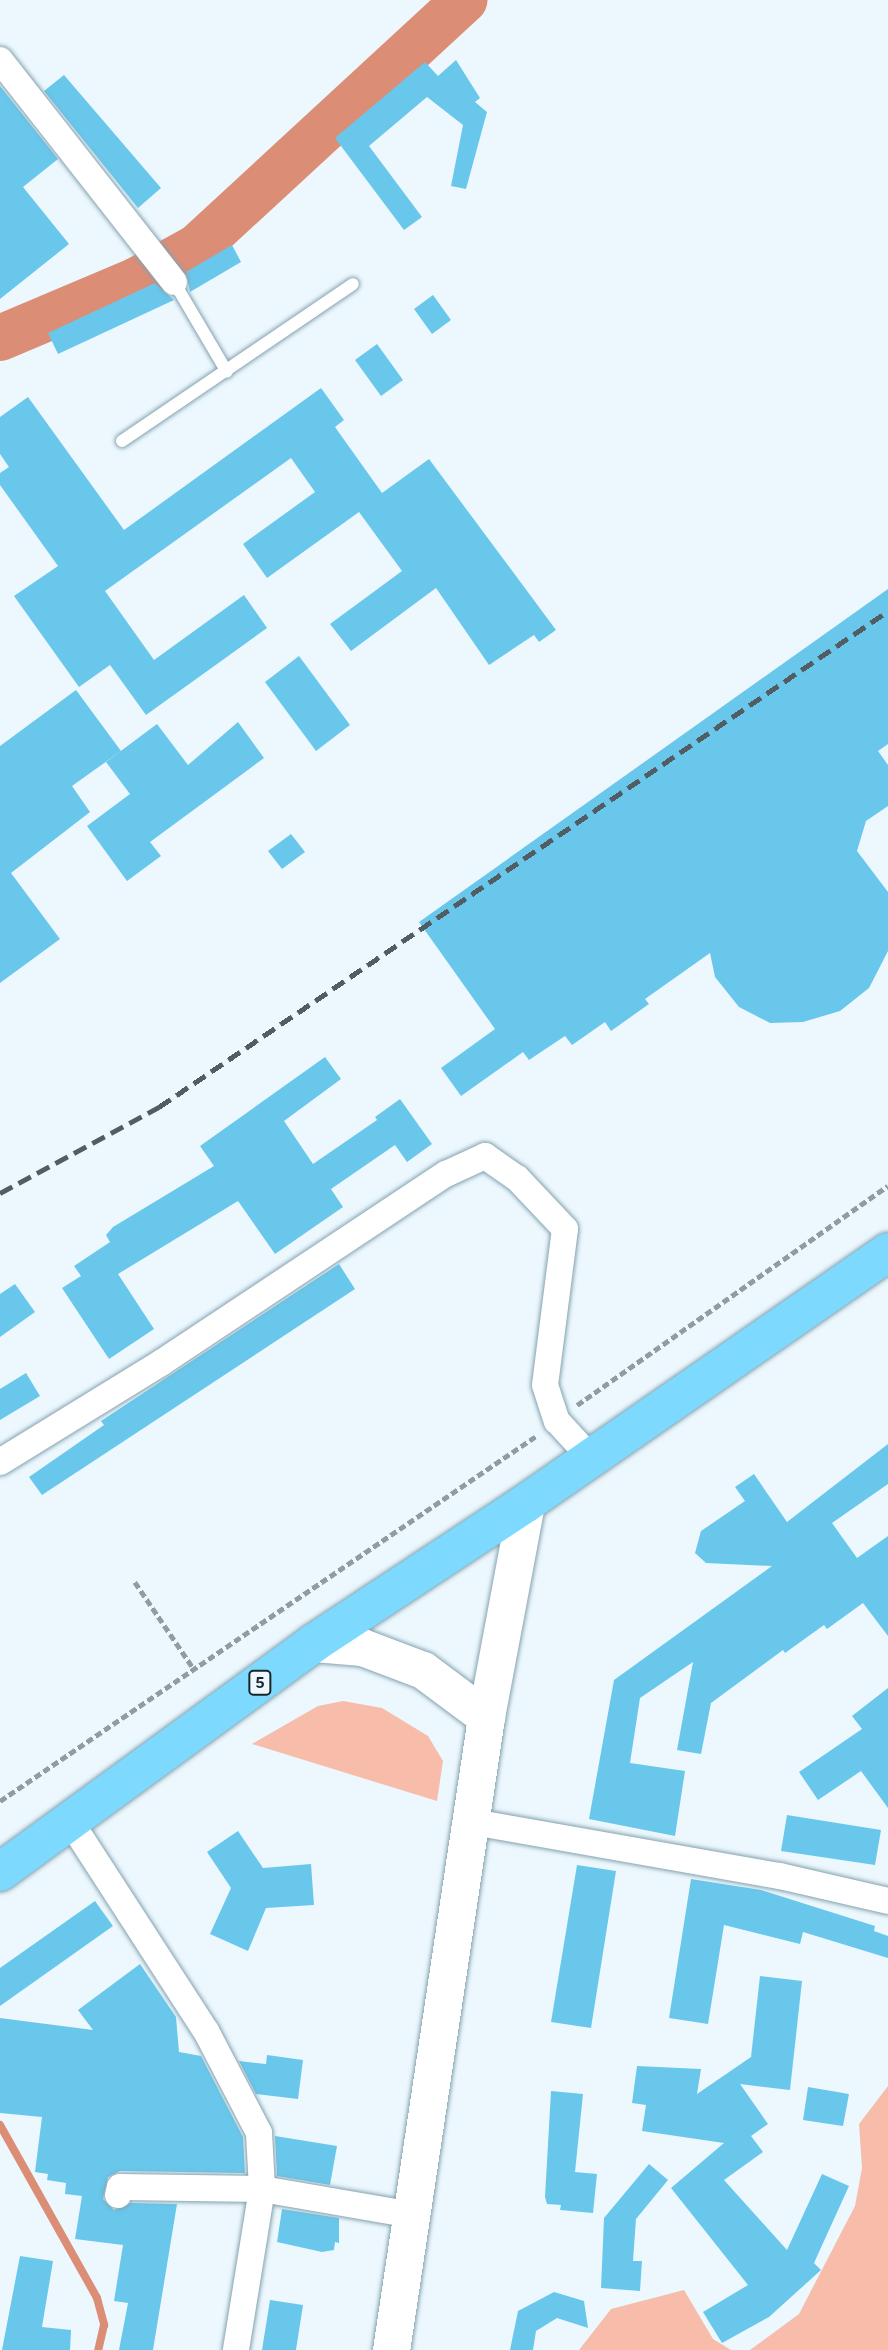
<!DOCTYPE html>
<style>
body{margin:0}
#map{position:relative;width:888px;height:2350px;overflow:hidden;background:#ecf8fe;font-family:Figtree,sans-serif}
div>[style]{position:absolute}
.green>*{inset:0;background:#f7bcaa}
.stream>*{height:8px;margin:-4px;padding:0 4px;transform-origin:4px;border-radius:4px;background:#dc8d75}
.river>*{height:46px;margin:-23px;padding:0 23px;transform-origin:23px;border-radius:23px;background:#dc8d75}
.building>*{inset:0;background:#69c7ec}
.path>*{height:4.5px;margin-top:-2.25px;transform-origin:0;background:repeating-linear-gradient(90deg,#909ca2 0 7px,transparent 0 10.5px)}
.roads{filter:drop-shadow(0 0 2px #84a2af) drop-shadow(0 0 2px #84a2af)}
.lane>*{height:12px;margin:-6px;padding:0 6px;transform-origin:6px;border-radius:6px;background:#fff}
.street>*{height:26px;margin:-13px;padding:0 13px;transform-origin:13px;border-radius:13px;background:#fff}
.secondary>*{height:37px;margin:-18.5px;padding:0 18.5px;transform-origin:18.5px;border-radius:18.5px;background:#fff}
.highway>*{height:38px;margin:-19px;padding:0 19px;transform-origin:19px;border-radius:19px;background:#7ed9fe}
.rail>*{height:5px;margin-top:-2.5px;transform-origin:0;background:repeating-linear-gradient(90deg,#515d63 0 14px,transparent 0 21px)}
span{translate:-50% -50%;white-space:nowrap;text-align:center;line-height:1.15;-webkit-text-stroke:7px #ecf8fe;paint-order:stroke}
.shield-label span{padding:2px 5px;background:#ecf8fe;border:2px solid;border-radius:5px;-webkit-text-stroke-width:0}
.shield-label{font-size:16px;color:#19252a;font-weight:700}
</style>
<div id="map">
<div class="green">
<div style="clip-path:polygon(343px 1701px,382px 1708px,428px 1736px,443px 1761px,437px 1801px,252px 1744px,318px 1706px)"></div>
<div style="clip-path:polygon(888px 2086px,888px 2350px,750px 2350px,799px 2314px,855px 2206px,862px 2168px,859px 2124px)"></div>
<div style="clip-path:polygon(684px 2290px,713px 2339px,731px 2350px,579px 2350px,611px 2309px)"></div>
</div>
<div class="stream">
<div style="left:0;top:2125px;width:198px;rotate:60.7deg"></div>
<div style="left:97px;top:2298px;width:28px;rotate:75deg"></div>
<div style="left:104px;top:2325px;width:26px;rotate:103deg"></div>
</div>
<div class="river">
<div style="left:0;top:338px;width:149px;rotate:-22.9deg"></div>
<div style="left:137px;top:280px;width:68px;rotate:-28.8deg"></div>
<div style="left:197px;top:247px;width:364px;rotate:-42.7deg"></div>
</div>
<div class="building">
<div style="clip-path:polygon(456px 60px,480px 98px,475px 102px,487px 112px,466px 189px,451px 186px,463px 125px,427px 97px,369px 146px,422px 217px,404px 230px,335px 138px,425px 62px,438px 76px)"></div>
<div style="clip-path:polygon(64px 75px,161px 188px,138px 208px,44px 91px)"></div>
<div style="clip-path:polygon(0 86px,58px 159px,23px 187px,69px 244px,0 299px)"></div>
<div style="clip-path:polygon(232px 245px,241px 262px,190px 292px,186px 272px)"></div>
<div style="clip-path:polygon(155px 283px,174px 300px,58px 354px,48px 333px)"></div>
<div style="clip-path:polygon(433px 295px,451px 320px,432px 334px,414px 309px)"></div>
<div style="clip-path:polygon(377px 344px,403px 380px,381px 396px,355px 360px)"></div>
<div style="clip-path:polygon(321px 388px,344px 420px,335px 427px,382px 493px,429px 459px,556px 630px,539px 642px,534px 635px,489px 665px,436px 588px,351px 651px,330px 624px,402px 571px,359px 512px,267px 578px,243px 544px,315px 492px,291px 458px,105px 591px,154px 660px,244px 595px,267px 628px,146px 715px,110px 665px,79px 687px,14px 596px,58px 566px,0 485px,0 473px,9px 467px,0 454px,0 417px,28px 397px,124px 530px)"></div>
<div style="clip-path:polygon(888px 589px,888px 744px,878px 751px,888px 765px,888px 806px,866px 821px,857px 851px,888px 892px,888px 951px,869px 988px,840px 1011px,803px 1022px,770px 1023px,739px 1007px,715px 977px,710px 953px,645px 999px,649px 1004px,611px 1031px,605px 1022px,572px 1045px,565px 1036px,529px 1060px,523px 1052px,461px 1096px,441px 1068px,495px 1029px,419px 922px)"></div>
<div style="clip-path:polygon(299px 656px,350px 725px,316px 751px,265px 682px)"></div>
<div style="clip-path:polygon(76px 690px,121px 751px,72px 786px,90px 812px,11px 873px,60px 939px,0 983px,0 746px)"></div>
<div style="clip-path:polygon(238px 722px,264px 758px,150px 842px,161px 856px,127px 881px,87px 826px,130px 794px,106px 762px,157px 724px,188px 765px)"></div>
<div style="clip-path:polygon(291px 834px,305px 852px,282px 869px,268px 851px)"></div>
<div style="clip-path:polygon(325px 1057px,341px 1079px,284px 1121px,313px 1164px,377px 1120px,375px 1117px,400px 1099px,432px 1144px,407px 1162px,395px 1145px,331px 1189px,343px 1207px,275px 1254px,238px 1201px,118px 1274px,154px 1329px,109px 1359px,62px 1288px,81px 1276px,74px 1266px,110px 1242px,106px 1235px,113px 1227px,214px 1166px,200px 1146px)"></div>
<div style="clip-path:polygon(339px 1264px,355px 1289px,42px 1495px,29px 1477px,104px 1425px,101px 1421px)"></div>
<div style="clip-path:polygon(15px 1284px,35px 1312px,0 1337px,0 1294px)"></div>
<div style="clip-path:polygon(26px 1373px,40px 1396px,0 1420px,0 1389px)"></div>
<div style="clip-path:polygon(888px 1444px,888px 1484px,832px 1523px,857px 1558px,888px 1536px,888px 1636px,863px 1603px,827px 1629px,824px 1625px,785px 1653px,783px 1650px,711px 1703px,701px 1754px,677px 1750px,693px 1662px,640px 1698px,630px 1763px,685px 1771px,675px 1836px,589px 1819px,614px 1680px,772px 1566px,706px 1563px,695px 1553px,701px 1531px,745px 1501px,735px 1487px,754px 1474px,787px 1522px)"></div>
<div style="clip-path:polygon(888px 1688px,888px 1808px,861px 1771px,818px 1800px,799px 1772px,862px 1729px,852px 1716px)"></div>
<div style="clip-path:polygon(787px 1815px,881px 1830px,875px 1865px,781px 1851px)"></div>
<div style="clip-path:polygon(238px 1831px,263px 1868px,311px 1864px,314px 1905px,266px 1908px,248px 1951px,210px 1934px,231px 1888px,207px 1852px)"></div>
<div style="clip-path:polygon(577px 1865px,616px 1871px,591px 2028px,551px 2022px)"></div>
<div style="clip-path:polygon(691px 1879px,761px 1890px,875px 1926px,874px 1931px,888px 1936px,888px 1958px,803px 1932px,800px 1944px,724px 1925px,708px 2024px,669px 2018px)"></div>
<div style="clip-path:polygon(95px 1901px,113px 1926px,0 2006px,0 1968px)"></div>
<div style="clip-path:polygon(140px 1964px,176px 2017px,179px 2052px,201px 2056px,243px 2137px,245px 2173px,120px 2171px,108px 2177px,103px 2199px,114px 2210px,131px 2203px,177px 2204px,153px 2350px,119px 2350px,128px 2303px,114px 2301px,123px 2245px,75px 2239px,82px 2196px,65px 2194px,66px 2183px,47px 2180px,48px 2174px,35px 2172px,42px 2117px,0 2113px,0 2018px,93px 2030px,78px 2010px)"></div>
<div style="clip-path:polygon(760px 1976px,802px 1981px,790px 2090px,740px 2084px,768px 2124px,751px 2136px,763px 2152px,724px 2180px,787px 2250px,822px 2174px,849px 2186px,814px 2263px,821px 2270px,769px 2317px,722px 2343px,703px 2312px,748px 2285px,671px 2188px,724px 2143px,642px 2131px,646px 2105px,632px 2103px,637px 2066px,701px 2069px,697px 2094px,751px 2057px)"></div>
<div style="clip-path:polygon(267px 2055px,303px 2060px,298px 2099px,256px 2094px,239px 2061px,266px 2064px)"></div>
<div style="clip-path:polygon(808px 2087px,849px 2094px,843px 2126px,803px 2120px)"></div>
<div style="clip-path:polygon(551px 2091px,583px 2094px,575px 2172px,597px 2174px,593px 2213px,560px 2210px,561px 2205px,547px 2204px,545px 2197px)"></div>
<div style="clip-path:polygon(275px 2136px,337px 2146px,330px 2185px,277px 2176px)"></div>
<div style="clip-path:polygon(649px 2164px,668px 2180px,636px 2219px,633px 2261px,642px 2261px,640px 2291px,601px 2288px,604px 2218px)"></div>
<div style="clip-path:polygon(282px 2209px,339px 2218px,339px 2243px,335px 2242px,334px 2250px,322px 2252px,277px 2242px)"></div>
<div style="clip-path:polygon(20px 2256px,53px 2261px,42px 2327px,71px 2330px,70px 2350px,2px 2350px)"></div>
<div style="clip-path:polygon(554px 2292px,584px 2301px,588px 2328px,557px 2318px,536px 2331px,533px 2350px,510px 2350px,518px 2311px)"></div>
<div style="clip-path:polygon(270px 2300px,303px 2305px,296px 2350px,262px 2350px)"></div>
</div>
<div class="path">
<div style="left:577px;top:1405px;width:380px;rotate:-35.2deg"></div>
<div style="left:135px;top:1582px;width:105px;rotate:55.9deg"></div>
<div style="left:0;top:1801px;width:648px;rotate:-34.25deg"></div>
</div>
<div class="roads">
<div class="lane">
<div style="left:174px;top:282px;width:104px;rotate:59.5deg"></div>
<div style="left:122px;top:441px;width:279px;rotate:-34.2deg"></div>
</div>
<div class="street">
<div style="left:0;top:60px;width:282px;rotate:51.9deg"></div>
<div style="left:0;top:1462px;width:189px;rotate:-31.6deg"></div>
<div style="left:161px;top:1363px;width:342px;rotate:-33.6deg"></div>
<div style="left:446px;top:1174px;width:43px;rotate:-24.8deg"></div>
<div style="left:485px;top:1156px;width:39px;rotate:35deg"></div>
<div style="left:517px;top:1178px;width:70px;rotate:46.7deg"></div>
<div style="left:565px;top:1229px;width:157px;rotate:97.3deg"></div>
<div style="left:545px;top:1385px;width:38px;rotate:72deg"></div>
<div style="left:557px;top:1421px;width:50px;rotate:47.4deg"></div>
<div style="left:70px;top:1821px;width:250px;rotate:57.1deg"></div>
<div style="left:206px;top:2031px;width:115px;rotate:62.5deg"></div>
<div style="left:259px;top:2133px;width:56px;rotate:86.9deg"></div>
<div style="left:262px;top:2189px;width:163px;rotate:99.2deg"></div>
<div style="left:473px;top:1822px;width:312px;rotate:10deg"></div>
<div style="left:780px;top:1876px;width:111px;rotate:13deg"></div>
<div style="left:118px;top:2195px;width:8px;rotate:-76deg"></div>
<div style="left:120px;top:2187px;width:142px;rotate:0.8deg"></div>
<div style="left:262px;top:2189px;width:152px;rotate:9.8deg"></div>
</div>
<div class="secondary">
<div style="left:314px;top:1643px;width:48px;rotate:4.8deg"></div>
<div style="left:362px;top:1647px;width:65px;rotate:20.7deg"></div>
<div style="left:423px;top:1670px;width:79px;rotate:36.7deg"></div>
<div style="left:391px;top:2350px;width:640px;rotate:-81.46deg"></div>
<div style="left:486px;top:1717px;width:218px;rotate:-79.4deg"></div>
</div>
<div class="highway">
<div style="left:0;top:1872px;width:389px;rotate:-36.1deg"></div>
<div style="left:314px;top:1643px;width:254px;rotate:-33.4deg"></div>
<div style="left:526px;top:1503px;width:441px;rotate:-34.7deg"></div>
</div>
</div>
<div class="rail">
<div style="left:0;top:1193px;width:181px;rotate:-28.4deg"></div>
<div style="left:159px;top:1107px;width:882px;rotate:-34.23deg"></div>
</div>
<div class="shield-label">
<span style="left:260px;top:1683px">5</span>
</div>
</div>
